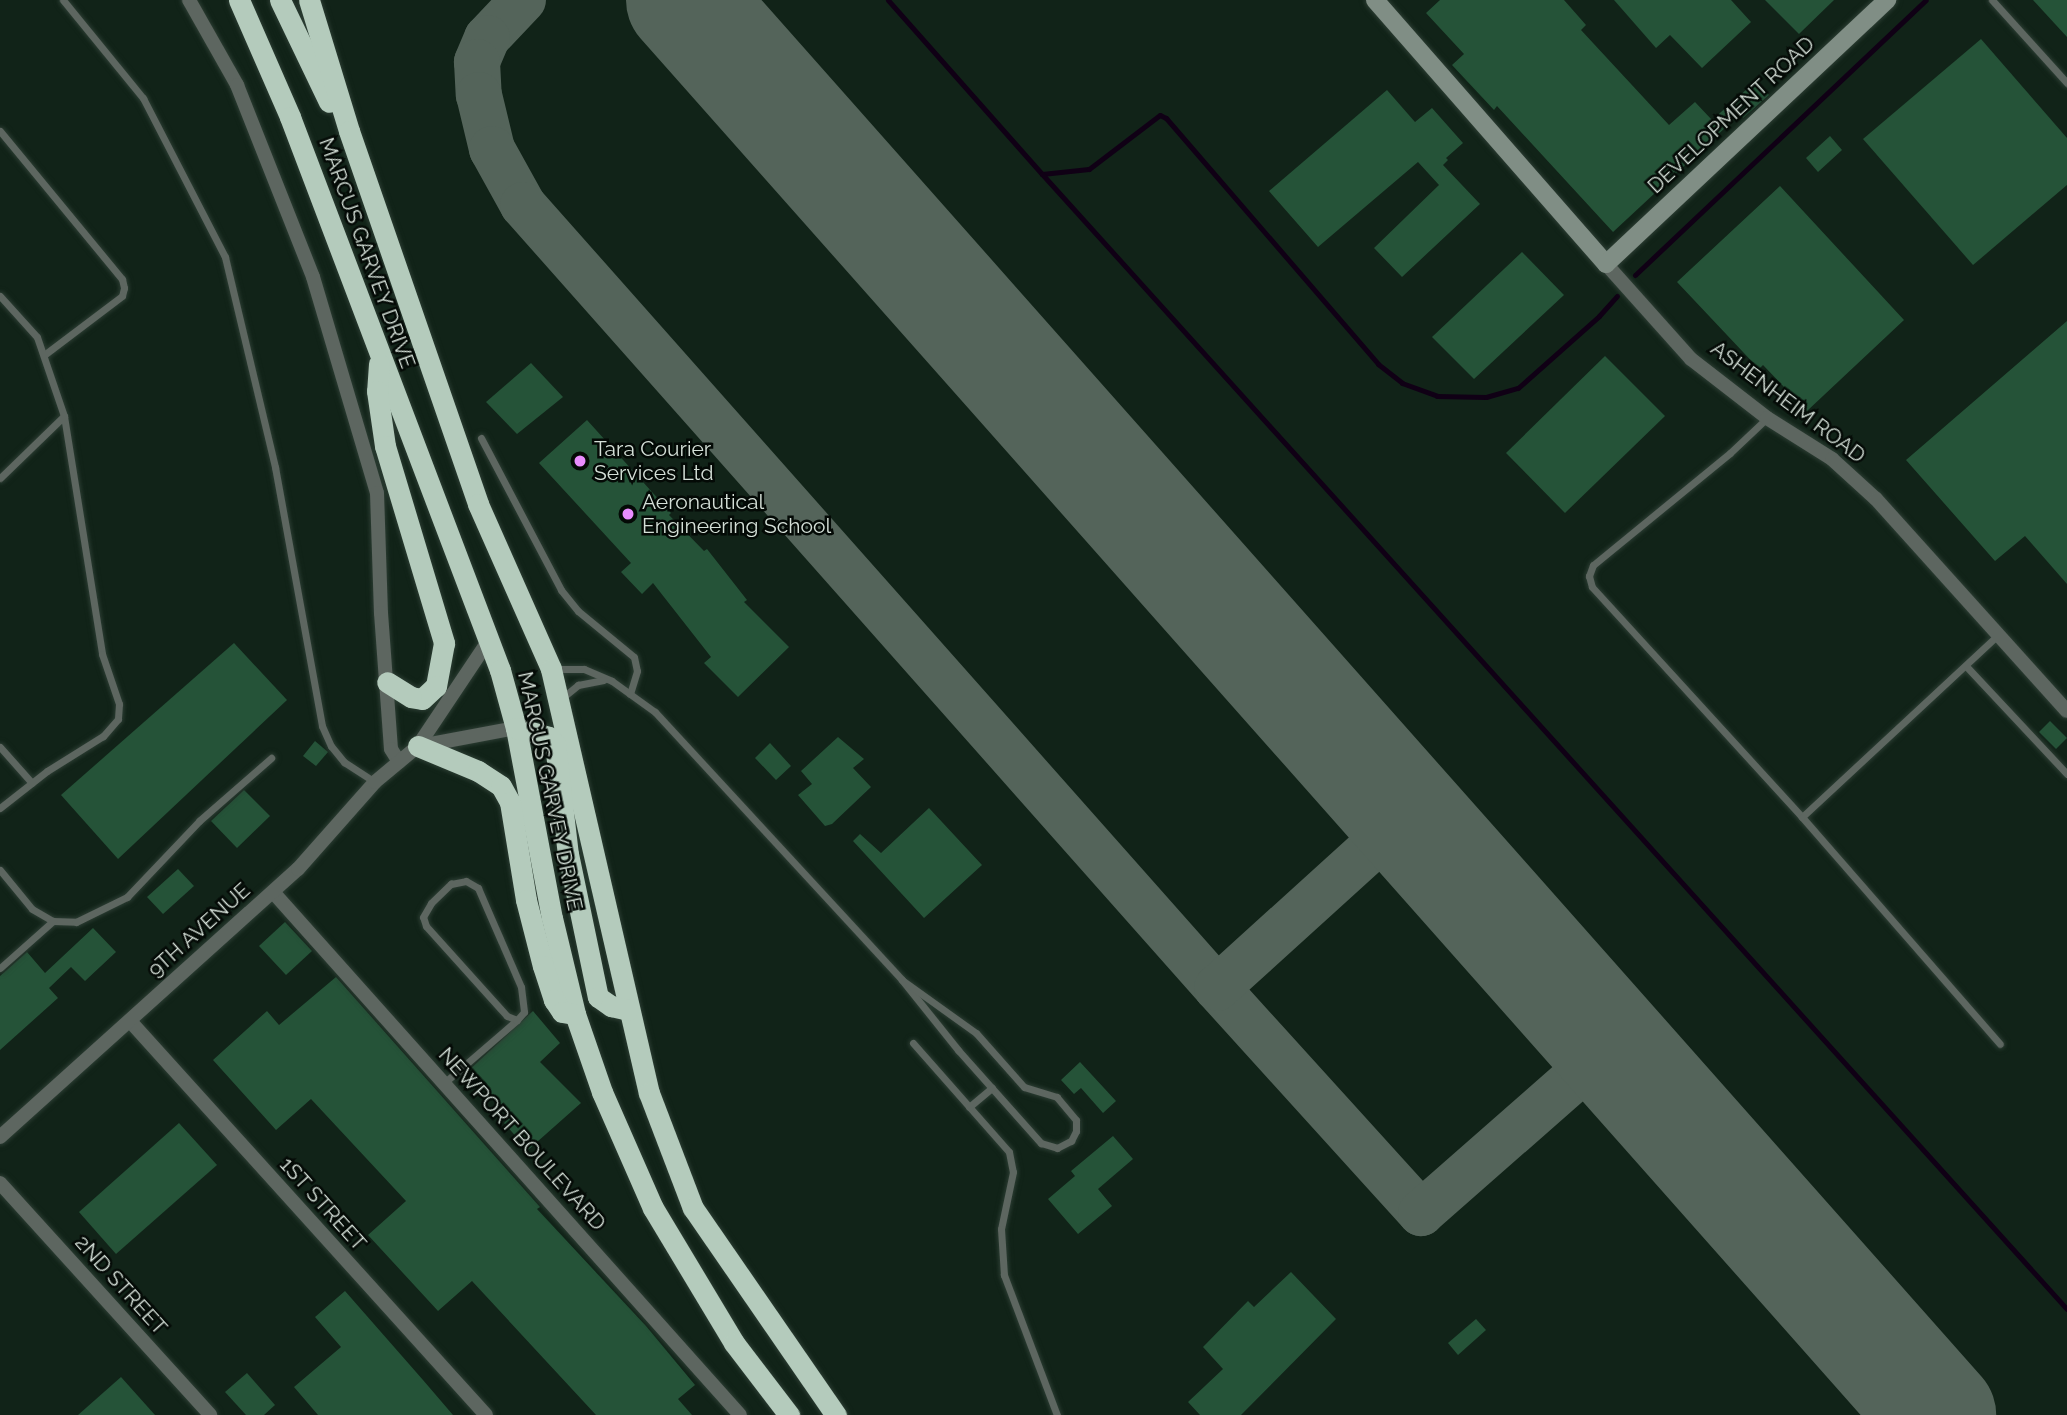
<!DOCTYPE html>
<style>
body{margin:0}
#map{position:relative;width:2067px;height:1415px;overflow:hidden;background:#112318;font-family:Raleway,sans-serif}
div>[style]{position:absolute}
.stream>*{height:5px;margin:-2.5px;padding:0 2.5px;transform-origin:2.5px;border-radius:2.5px;background:#100015}
.taxiway>*{height:46px;margin:-23px;padding:0 23px;transform-origin:23px;border-radius:23px;background:#54645a}
.runway>*{height:116px;margin:-58px;padding:0 58px;transform-origin:58px;border-radius:58px;background:#54645a}
.building>*{inset:0;background:#255338}
.roads{filter:drop-shadow(0 0 2px #2c3d33) drop-shadow(0 0 2px #2c3d33)}
.lane>*{height:7px;margin:-3.5px;padding:0 3.5px;transform-origin:3.5px;border-radius:3.5px;background:#5d6660}
.street>*{height:14px;margin:-7px;padding:0 7px;transform-origin:7px;border-radius:7px;background:#5d6660}
.secondary>*{height:18px;margin:-9px;padding:0 9px;transform-origin:9px;border-radius:9px;background:#808e85}
.highway>*{height:21px;margin:-10.5px;padding:0 10.5px;transform-origin:10.5px;border-radius:10.5px;background:#b4cbbc}
.dots>*{width:19px;height:19px;translate:-50% -50%;box-sizing:border-box;border:4px solid #040a06;border-radius:50%}
span{translate:-50% -50%;white-space:nowrap;text-align:center;line-height:1.15;-webkit-text-stroke:5px #040a06;paint-order:stroke}
.street-label{font-size:21px;color:#d4dfd7}
.poi-label{font-size:21px;color:#d4dfd7}
.left{translate:0 -50%;text-align:left}
</style>
<div id="map">
<div class="stream">
<div style="left:888px;top:0;width:232px;rotate:48.5deg"></div>
<div style="left:1042px;top:174px;width:47px;rotate:-6.1deg"></div>
<div style="left:1089px;top:169px;width:89px;rotate:-37.3deg"></div>
<div style="left:1160px;top:115px;width:7px;rotate:27deg"></div>
<div style="left:1166px;top:118px;width:325px;rotate:49.2deg"></div>
<div style="left:1378px;top:364px;width:31px;rotate:38deg"></div>
<div style="left:1402px;top:383px;width:37px;rotate:20deg"></div>
<div style="left:1437px;top:396px;width:49px;rotate:1.2deg"></div>
<div style="left:1486px;top:397px;width:33px;rotate:-16deg"></div>
<div style="left:1518px;top:388px;width:108px;rotate:-41.6deg"></div>
<div style="left:1599px;top:316px;width:27px;rotate:-48deg"></div>
<div style="left:1042px;top:174px;width:1529px;rotate:47.92deg"></div>
<div style="left:1635px;top:275px;width:400px;rotate:-43.4deg"></div>
</div>
<div class="taxiway">
<div style="left:523px;top:0;width:52px;rotate:133.5deg"></div>
<div style="left:487px;top:38px;width:26px;rotate:113deg"></div>
<div style="left:477px;top:62px;width:33px;rotate:87deg"></div>
<div style="left:479px;top:95px;width:56px;rotate:76.5deg"></div>
<div style="left:492px;top:149px;width:64px;rotate:61deg"></div>
<div style="left:523px;top:205px;width:1046px;rotate:48.45deg"></div>
<div style="left:1217px;top:988px;width:304px;rotate:47.8deg"></div>
<div style="left:1421px;top:1213px;width:253px;rotate:-41.3deg"></div>
<div style="left:1217px;top:988px;width:256px;rotate:-42.2deg"></div>
</div>
<div class="runway">
<div style="left:684px;top:0;width:1891px;rotate:48.45deg"></div>
</div>
<div class="building">
<div style="clip-path:polygon(1440px 0,1564px 0,1586px 25px,1581px 30px,1669px 125px,1695px 102px,1712px 120px,1756px 81px,1769px 95px,1743px 118px,1740px 114px,1613px 232px,1497px 106px,1494px 110px,1452px 65px,1464px 54px,1426px 13px)"></div>
<div style="clip-path:polygon(1614px 0,1731px 0,1751px 22px,1702px 68px,1670px 35px,1656px 48px)"></div>
<div style="clip-path:polygon(1765px 0,1834px 0,1799px 34px)"></div>
<div style="clip-path:polygon(2033px 0,2067px 0,2067px 37px)"></div>
<div style="clip-path:polygon(1981px 39px,2067px 138px,2067px 185px,1973px 265px,1863px 139px)"></div>
<div style="clip-path:polygon(1387px 90px,1415px 122px,1432px 108px,1463px 143px,1446px 158px,1448px 160px,1443px 165px,1480px 204px,1402px 277px,1374px 248px,1439px 185px,1418px 162px,1318px 247px,1269px 191px)"></div>
<div style="clip-path:polygon(1830px 136px,1842px 150px,1818px 172px,1806px 158px)"></div>
<div style="clip-path:polygon(1780px 186px,1904px 320px,1807px 411px,1763px 365px,1759px 369px,1677px 282px)"></div>
<div style="clip-path:polygon(1522px 252px,1564px 295px,1474px 379px,1432px 337px)"></div>
<div style="clip-path:polygon(2067px 321px,2067px 584px,2025px 536px,1995px 561px,1906px 460px)"></div>
<div style="clip-path:polygon(1605px 356px,1665px 416px,1565px 513px,1506px 453px)"></div>
<div style="clip-path:polygon(531px 363px,563px 397px,517px 434px,486px 402px)"></div>
<div style="clip-path:polygon(587px 420px,671px 513px,669px 515px,704px 551px,707px 549px,747px 600px,744px 602px,789px 647px,738px 697px,704px 663px,711px 657px,653px 583px,642px 594px,621px 572px,631px 563px,539px 463px)"></div>
<div style="clip-path:polygon(234px 643px,287px 700px,118px 859px,61px 795px)"></div>
<div style="clip-path:polygon(2050px 721px,2067px 738px,2056px 749px,2039px 732px)"></div>
<div style="clip-path:polygon(838px 737px,864px 759px,853px 768px,871px 787px,832px 824px,825px 826px,798px 795px,812px 784px,801px 771px)"></div>
<div style="clip-path:polygon(315px 741px,328px 752px,316px 766px,303px 756px)"></div>
<div style="clip-path:polygon(770px 743px,791px 766px,776px 780px,755px 758px)"></div>
<div style="clip-path:polygon(244px 790px,270px 816px,237px 848px,211px 821px)"></div>
<div style="clip-path:polygon(929px 808px,982px 865px,924px 918px,853px 841px,860px 834px,881px 853px)"></div>
<div style="clip-path:polygon(178px 869px,194px 886px,163px 914px,147px 897px)"></div>
<div style="clip-path:polygon(285px 922px,312px 951px,286px 975px,259px 946px)"></div>
<div style="clip-path:polygon(93px 928px,116px 952px,85px 981px,71px 967px,49px 988px,58px 998px,0 1050px,0 976px,27px 952px,45px 973px)"></div>
<div style="clip-path:polygon(336px 977px,540px 1207px,537px 1209px,646px 1326px,695px 1385px,678px 1399px,692px 1415px,596px 1415px,472px 1281px,438px 1311px,368px 1235px,406px 1201px,311px 1099px,276px 1130px,213px 1060px,267px 1011px,279px 1025px)"></div>
<div style="clip-path:polygon(533px 1011px,560px 1043px,540px 1062px,581px 1103px,528px 1150px,504px 1123px,511px 1116px,469px 1070px)"></div>
<div style="clip-path:polygon(1080px 1062px,1116px 1101px,1103px 1113px,1081px 1088px,1074px 1094px,1061px 1080px)"></div>
<div style="clip-path:polygon(179px 1123px,217px 1165px,116px 1254px,79px 1212px)"></div>
<div style="clip-path:polygon(1113px 1136px,1133px 1159px,1098px 1189px,1112px 1206px,1078px 1234px,1048px 1199px,1075px 1176px,1071px 1171px)"></div>
<div style="clip-path:polygon(1291px 1272px,1336px 1319px,1241px 1415px,1200px 1415px,1188px 1402px,1223px 1369px,1203px 1347px,1248px 1301px,1254px 1307px)"></div>
<div style="clip-path:polygon(345px 1291px,423px 1380px,453px 1415px,318px 1415px,294px 1387px,341px 1347px,315px 1317px)"></div>
<div style="clip-path:polygon(1476px 1319px,1486px 1330px,1458px 1355px,1448px 1343px)"></div>
<div style="clip-path:polygon(247px 1373px,275px 1405px,264px 1415px,246px 1415px,225px 1392px)"></div>
<div style="clip-path:polygon(121px 1377px,155px 1415px,78px 1415px)"></div>
</div>
<div class="roads">
<div class="lane">
<div style="left:63px;top:0;width:127px;rotate:50.8deg"></div>
<div style="left:143px;top:98px;width:179px;rotate:62.7deg"></div>
<div style="left:225px;top:257px;width:216px;rotate:76.6deg"></div>
<div style="left:275px;top:467px;width:263px;rotate:79.7deg"></div>
<div style="left:322px;top:726px;width:22px;rotate:66deg"></div>
<div style="left:331px;top:746px;width:21px;rotate:51deg"></div>
<div style="left:344px;top:762px;width:37px;rotate:33deg"></div>
<div style="left:1992px;top:0;width:112px;rotate:47.9deg"></div>
<div style="left:0;top:131px;width:192px;rotate:50.5deg"></div>
<div style="left:122px;top:279px;width:9px;rotate:77deg"></div>
<div style="left:124px;top:288px;width:8px;rotate:104deg"></div>
<div style="left:122px;top:296px;width:98px;rotate:142.9deg"></div>
<div style="left:0;top:296px;width:55px;rotate:47.9deg"></div>
<div style="left:37px;top:337px;width:83px;rotate:71.1deg"></div>
<div style="left:64px;top:416px;width:241px;rotate:80.9deg"></div>
<div style="left:102px;top:654px;width:53px;rotate:71.2deg"></div>
<div style="left:119px;top:704px;width:15px;rotate:94deg"></div>
<div style="left:118px;top:719px;width:23px;rotate:131deg"></div>
<div style="left:103px;top:736px;width:66px;rotate:148deg"></div>
<div style="left:47px;top:771px;width:60px;rotate:141.8deg"></div>
<div style="left:1767px;top:418px;width:51px;rotate:136.6deg"></div>
<div style="left:1730px;top:453px;width:177px;rotate:140.7deg"></div>
<div style="left:1593px;top:565px;width:12px;rotate:110deg"></div>
<div style="left:1589px;top:576px;width:11px;rotate:75deg"></div>
<div style="left:1592px;top:587px;width:311px;rotate:47.6deg"></div>
<div style="left:1802px;top:817px;width:301px;rotate:48.9deg"></div>
<div style="left:481px;top:438px;width:172px;rotate:62.2deg"></div>
<div style="left:561px;top:590px;width:27px;rotate:51deg"></div>
<div style="left:578px;top:611px;width:72px;rotate:39.4deg"></div>
<div style="left:634px;top:657px;width:14px;rotate:78deg"></div>
<div style="left:637px;top:671px;width:24px;rotate:107deg"></div>
<div style="left:0;top:478px;width:89px;rotate:-44.1deg"></div>
<div style="left:1966px;top:666px;width:148px;rotate:46.9deg"></div>
<div style="left:554px;top:669px;width:30px"></div>
<div style="left:584px;top:669px;width:30px;rotate:23deg"></div>
<div style="left:612px;top:681px;width:53px;rotate:35.8deg"></div>
<div style="left:655px;top:712px;width:364px;rotate:47.3deg"></div>
<div style="left:902px;top:980px;width:90px;rotate:51.3deg"></div>
<div style="left:958px;top:1050px;width:125px;rotate:48.3deg"></div>
<div style="left:1041px;top:1143px;width:17px;rotate:17deg"></div>
<div style="left:1057px;top:1148px;width:16px;rotate:-27deg"></div>
<div style="left:1071px;top:1141px;width:11px;rotate:-63deg"></div>
<div style="left:1076px;top:1131px;width:11px;rotate:-90deg"></div>
<div style="left:1076px;top:1120px;width:30px;rotate:-130deg"></div>
<div style="left:1057px;top:1097px;width:34px;rotate:-163deg"></div>
<div style="left:1024px;top:1087px;width:72px;rotate:-131.6deg"></div>
<div style="left:976px;top:1033px;width:91px;rotate:-144.4deg"></div>
<div style="left:562px;top:698px;width:21px;rotate:-39deg"></div>
<div style="left:578px;top:685px;width:26px;rotate:-11deg"></div>
<div style="left:0;top:747px;width:48px;rotate:48.4deg"></div>
<div style="left:1802px;top:817px;width:267px;rotate:-42.9deg"></div>
<div style="left:0;top:870px;width:50px;rotate:50.6deg"></div>
<div style="left:32px;top:909px;width:24px;rotate:30deg"></div>
<div style="left:53px;top:921px;width:23px;rotate:2deg"></div>
<div style="left:76px;top:922px;width:57px;rotate:-26.1deg"></div>
<div style="left:127px;top:897px;width:105px;rotate:-46.5deg"></div>
<div style="left:199px;top:821px;width:96px;rotate:-41.2deg"></div>
<div style="left:0;top:968px;width:71px;rotate:-41.6deg"></div>
<div style="left:913px;top:1043px;width:145px;rotate:48.6deg"></div>
<div style="left:1009px;top:1152px;width:20px;rotate:79deg"></div>
<div style="left:1013px;top:1172px;width:58px;rotate:101.9deg"></div>
<div style="left:1001px;top:1229px;width:46px;rotate:86.3deg"></div>
<div style="left:1004px;top:1275px;width:150px;rotate:69.3deg"></div>
<div style="left:444px;top:1083px;width:96px;rotate:-40.8deg"></div>
<div style="left:517px;top:1020px;width:11px;rotate:-158deg"></div>
<div style="left:507px;top:1016px;width:121px;rotate:-132deg"></div>
<div style="left:426px;top:926px;width:9px;rotate:-108deg"></div>
<div style="left:423px;top:917px;width:16px;rotate:-60deg"></div>
<div style="left:431px;top:903px;width:28px;rotate:-44deg"></div>
<div style="left:451px;top:884px;width:15px;rotate:-11deg"></div>
<div style="left:466px;top:881px;width:14px;rotate:30deg"></div>
<div style="left:478px;top:888px;width:108px;rotate:66.5deg"></div>
<div style="left:521px;top:987px;width:25px;rotate:83deg"></div>
<div style="left:524px;top:1012px;width:11px;rotate:131deg"></div>
<div style="left:969px;top:1107px;width:30px;rotate:-40deg"></div>
</div>
<div class="street">
<div style="left:189px;top:0;width:98px;rotate:60.5deg"></div>
<div style="left:237px;top:85px;width:206px;rotate:68.4deg"></div>
<div style="left:313px;top:277px;width:225px;rotate:73.5deg"></div>
<div style="left:377px;top:493px;width:120px;rotate:88.1deg"></div>
<div style="left:381px;top:613px;width:136px;rotate:85.8deg"></div>
<div style="left:391px;top:749px;width:15px;rotate:58deg"></div>
<div style="left:1606px;top:264px;width:127px;rotate:48.2deg"></div>
<div style="left:1691px;top:359px;width:96px;rotate:37.8deg"></div>
<div style="left:1767px;top:418px;width:77px;rotate:32.2deg"></div>
<div style="left:1832px;top:459px;width:59px;rotate:42.3deg"></div>
<div style="left:1876px;top:499px;width:285px;rotate:48deg"></div>
<div style="left:420px;top:746px;width:98px;rotate:-10.6deg"></div>
<div style="left:273px;top:892px;width:701px;rotate:48.24deg"></div>
<div style="left:130px;top:1021px;width:531px;rotate:47.9deg"></div>
<div style="left:0;top:1137px;width:401px;rotate:-42deg"></div>
<div style="left:298px;top:869px;width:116px;rotate:-48.5deg"></div>
<div style="left:375px;top:782px;width:56px;rotate:-39.9deg"></div>
<div style="left:418px;top:746px;width:128px;rotate:-56.2deg"></div>
<div style="left:0;top:1183px;width:313px;rotate:47.8deg"></div>
</div>
<div class="secondary">
<div style="left:1375px;top:0;width:351px;rotate:48.8deg"></div>
<div style="left:1606px;top:264px;width:386px;rotate:-43.2deg"></div>
</div>
<div class="highway">
<div style="left:239px;top:0;width:128px;rotate:66.4deg"></div>
<div style="left:290px;top:117px;width:592px;rotate:69.21deg"></div>
<div style="left:500px;top:670px;width:60px;rotate:74.6deg"></div>
<div style="left:516px;top:728px;width:193px;rotate:79.3deg"></div>
<div style="left:552px;top:918px;width:99px;rotate:76.5deg"></div>
<div style="left:575px;top:1014px;width:83px;rotate:70.9deg"></div>
<div style="left:602px;top:1092px;width:127px;rotate:66.3deg"></div>
<div style="left:653px;top:1208px;width:157px;rotate:59deg"></div>
<div style="left:734px;top:1343px;width:91px;rotate:52.6deg"></div>
<div style="left:280px;top:0;width:113px;rotate:64.3deg"></div>
<div style="left:309px;top:0;width:137px;rotate:73deg"></div>
<div style="left:349px;top:131px;width:395px;rotate:70.9deg"></div>
<div style="left:478px;top:504px;width:180px;rotate:66.1deg"></div>
<div style="left:551px;top:669px;width:435px;rotate:77deg"></div>
<div style="left:649px;top:1093px;width:123px;rotate:69.1deg"></div>
<div style="left:693px;top:1208px;width:252px;rotate:55.4deg"></div>
<div style="left:379px;top:364px;width:27px;rotate:94deg"></div>
<div style="left:377px;top:391px;width:56px;rotate:81.7deg"></div>
<div style="left:385px;top:446px;width:206px;rotate:73.3deg"></div>
<div style="left:444px;top:643px;width:44px;rotate:100.5deg"></div>
<div style="left:436px;top:686px;width:19px;rotate:137deg"></div>
<div style="left:422px;top:699px;width:11px;rotate:-170deg"></div>
<div style="left:411px;top:697px;width:28px;rotate:-148deg"></div>
<div style="left:516px;top:728px;width:34px;rotate:15deg"></div>
<div style="left:549px;top:737px;width:9px;rotate:49deg"></div>
<div style="left:555px;top:744px;width:111px;rotate:83.3deg"></div>
<div style="left:568px;top:854px;width:146px;rotate:78.2deg"></div>
<div style="left:598px;top:997px;width:16px;rotate:35deg"></div>
<div style="left:611px;top:1006px;width:17px;rotate:13deg"></div>
<div style="left:418px;top:746px;width:65px;rotate:22.6deg"></div>
<div style="left:478px;top:771px;width:27px;rotate:33deg"></div>
<div style="left:501px;top:786px;width:18px;rotate:61deg"></div>
<div style="left:510px;top:802px;width:99px;rotate:80.7deg"></div>
<div style="left:526px;top:900px;width:68px;rotate:75.6deg"></div>
<div style="left:543px;top:966px;width:36px;rotate:72deg"></div>
<div style="left:554px;top:1000px;width:14px;rotate:56deg"></div>
<div style="left:562px;top:1012px;width:13px;rotate:9deg"></div>
</div>
</div>
<div class="dots">
<div style="left:580px;top:461px;background:#e98dfe"></div>
<div style="left:628px;top:514px;background:#e98dfe"></div>
</div>
<div class="street-label">
<span style="left:1731px;top:115px;rotate:-43deg">DEVELOPMENT ROAD</span>
<span style="left:367px;top:253px;rotate:70deg">MARCUS GARVEY DRIVE</span>
<span style="left:1788px;top:402px;rotate:37deg">ASHENHEIM ROAD</span>
<span style="left:550px;top:791px;rotate:78deg">MARCUS GARVEY DRIVE</span>
<span style="left:199px;top:930px;rotate:-42deg">9TH AVENUE</span>
<span style="left:522px;top:1139px;rotate:48deg">NEWPORT BOULEVARD</span>
<span style="left:323px;top:1204px;rotate:48deg">1ST STREET</span>
<span style="left:121px;top:1285px;rotate:48deg">2ND STREET</span>
</div>
<div class="poi-label">
<span class="left" style="left:594px;top:461px">Tara Courier<br>Services Ltd</span>
<span class="left" style="left:642px;top:514px">Aeronautical<br>Engineering School</span>
</div>
</div>
